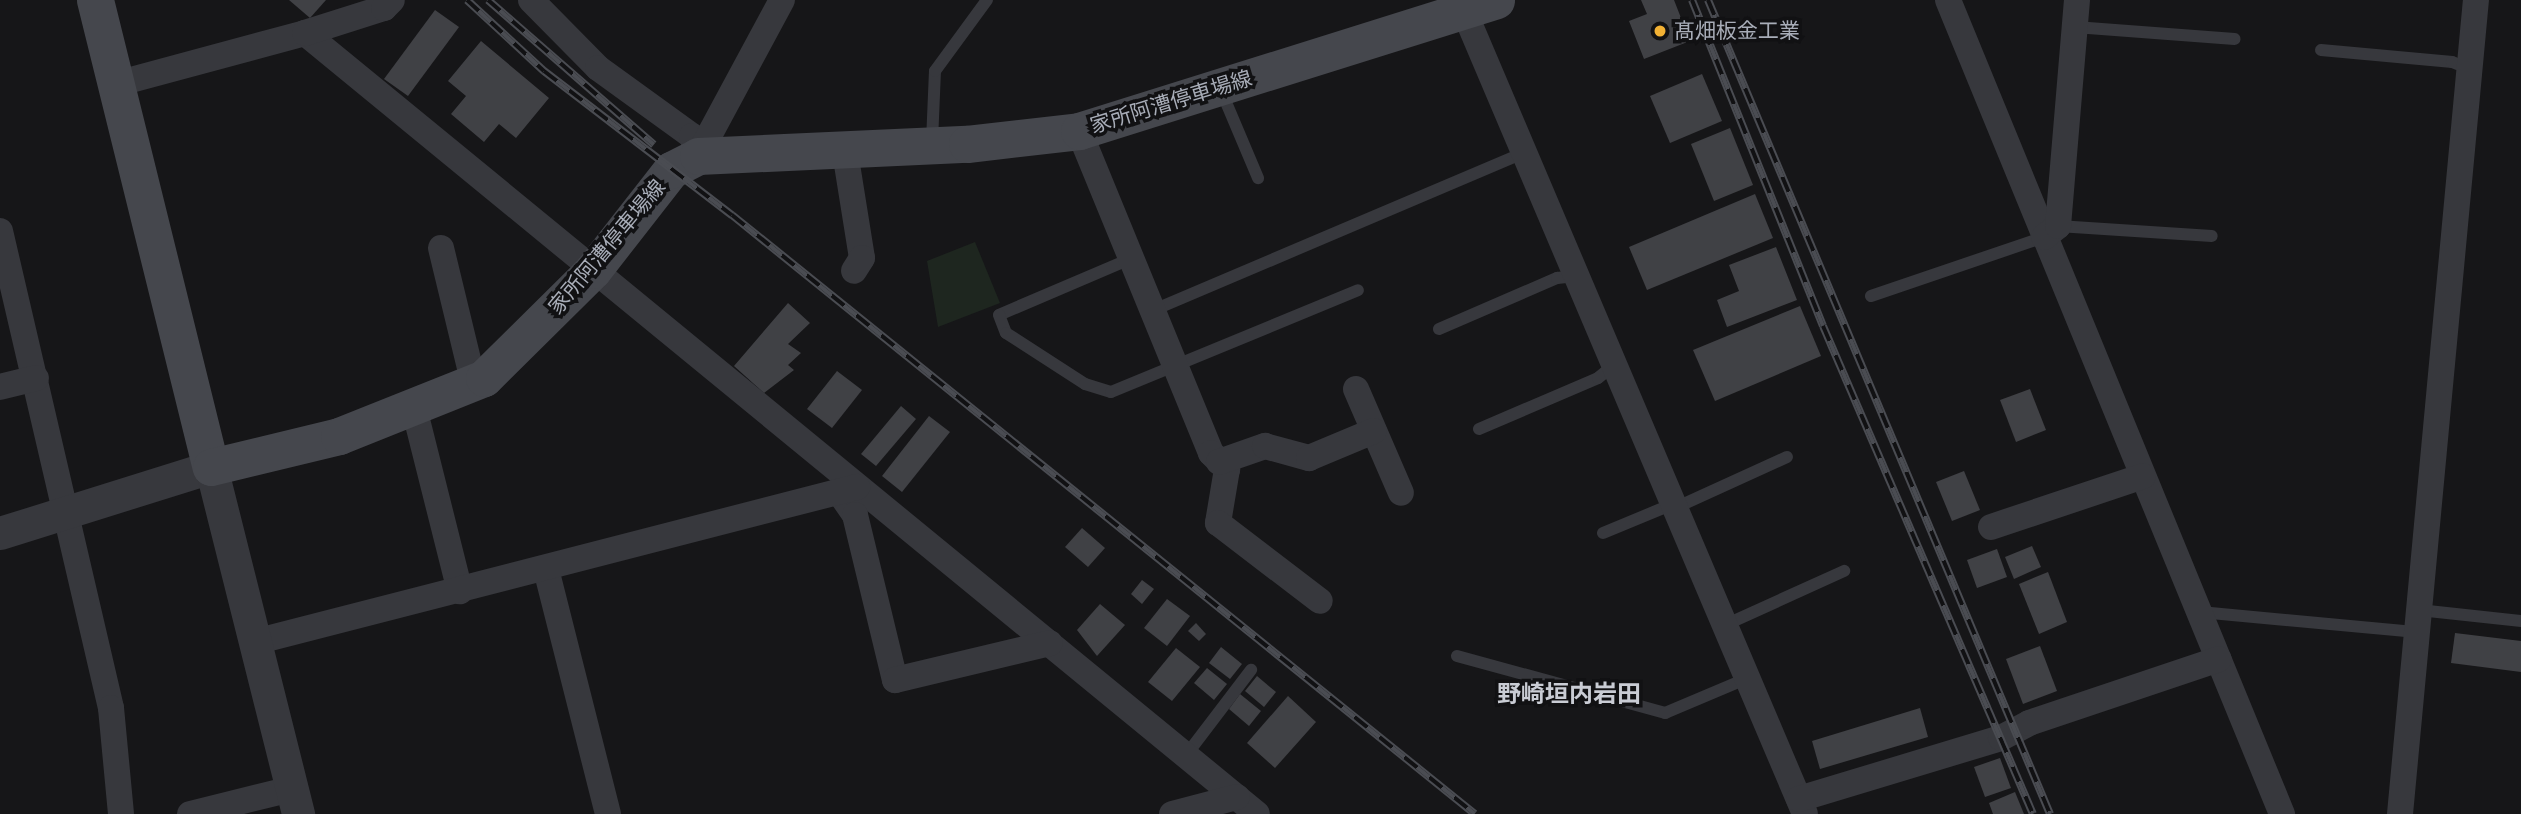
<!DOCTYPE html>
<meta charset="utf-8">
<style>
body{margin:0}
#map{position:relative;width:2521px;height:814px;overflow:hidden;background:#161618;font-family:"Space Grotesk","Noto Sans JP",sans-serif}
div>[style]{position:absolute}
.green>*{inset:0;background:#1e261f}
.building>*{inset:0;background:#404145}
.service>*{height:12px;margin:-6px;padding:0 6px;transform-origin:6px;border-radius:6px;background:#37383d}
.minor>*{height:26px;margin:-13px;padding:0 13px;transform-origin:13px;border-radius:13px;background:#37383d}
.tertiary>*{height:33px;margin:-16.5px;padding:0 16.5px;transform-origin:16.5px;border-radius:16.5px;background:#37383d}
.secondary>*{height:37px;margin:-18.5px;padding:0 18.5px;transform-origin:18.5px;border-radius:18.5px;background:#45474d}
.rail>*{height:8px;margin-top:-4px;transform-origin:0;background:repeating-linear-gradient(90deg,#111113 0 16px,#4a4c52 0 32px);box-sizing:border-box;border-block:2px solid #4a4c52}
.dots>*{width:19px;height:19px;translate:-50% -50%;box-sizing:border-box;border:4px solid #111113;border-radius:50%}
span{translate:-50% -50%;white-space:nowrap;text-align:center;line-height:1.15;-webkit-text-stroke:7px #111113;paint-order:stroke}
.poi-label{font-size:21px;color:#a8adb8}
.left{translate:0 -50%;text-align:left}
.street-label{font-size:21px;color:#a8adb8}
.quarter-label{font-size:24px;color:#c9ccd4;font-weight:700}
</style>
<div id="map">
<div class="green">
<div style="clip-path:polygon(975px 242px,1000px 303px,938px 327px,927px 261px)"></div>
</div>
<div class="building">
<div style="clip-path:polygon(289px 0,326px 0,310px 18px)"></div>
<div style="clip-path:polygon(1641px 0,1674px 0,1690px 41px,1644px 59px,1629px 21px,1647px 14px)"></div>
<div style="clip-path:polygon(435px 10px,459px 27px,408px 96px,384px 79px)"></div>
<div style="clip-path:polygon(481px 41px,549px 98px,516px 138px,499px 124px,484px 142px,451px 114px,466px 96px,448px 81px)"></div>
<div style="clip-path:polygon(1702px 74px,1722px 121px,1670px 143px,1650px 96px)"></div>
<div style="clip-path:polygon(1730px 128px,1753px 185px,1714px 201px,1691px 144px)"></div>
<div style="clip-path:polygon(1755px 194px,1773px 238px,1647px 290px,1629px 247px)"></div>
<div style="clip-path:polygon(1776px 247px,1797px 300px,1727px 327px,1717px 300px,1739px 291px,1729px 265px)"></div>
<div style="clip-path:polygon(788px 303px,810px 323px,788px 344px,801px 353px,788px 365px,794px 370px,764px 393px,734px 366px)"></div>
<div style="clip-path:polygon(1800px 306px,1821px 356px,1715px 401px,1693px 350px)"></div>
<div style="clip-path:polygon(837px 371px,862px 390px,832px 428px,807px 409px)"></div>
<div style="clip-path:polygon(2030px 389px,2046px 430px,2016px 442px,2000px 400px)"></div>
<div style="clip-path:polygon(901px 406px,916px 419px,876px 466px,861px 454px)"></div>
<div style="clip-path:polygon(929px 416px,950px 432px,902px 492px,882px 476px)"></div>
<div style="clip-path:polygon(1964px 471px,1980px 510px,1952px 521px,1936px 482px)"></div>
<div style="clip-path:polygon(1082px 528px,1105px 548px,1088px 567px,1065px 547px)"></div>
<div style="clip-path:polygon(2032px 546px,2041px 567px,2014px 579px,2005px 557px)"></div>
<div style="clip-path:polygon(1997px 549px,2007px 577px,1977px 588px,1967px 560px)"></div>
<div style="clip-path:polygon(2048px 572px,2067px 622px,2039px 634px,2019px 584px)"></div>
<div style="clip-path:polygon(1142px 580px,1154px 589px,1142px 604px,1131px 594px)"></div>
<div style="clip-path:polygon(1167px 599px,1190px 616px,1167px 646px,1144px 628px)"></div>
<div style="clip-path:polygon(1100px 604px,1125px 625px,1097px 656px,1077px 630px)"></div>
<div style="clip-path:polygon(1196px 623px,1206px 634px,1199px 641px,1188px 631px)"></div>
<div style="clip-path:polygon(2455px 633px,2521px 641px,2521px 672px,2451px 663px)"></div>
<div style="clip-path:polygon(2040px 646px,2057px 691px,2023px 704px,2006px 659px)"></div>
<div style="clip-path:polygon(1221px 647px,1242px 664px,1230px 679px,1209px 663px)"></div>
<div style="clip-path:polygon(1176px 648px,1200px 667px,1172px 701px,1148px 682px)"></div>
<div style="clip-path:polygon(1207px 668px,1227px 684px,1214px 700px,1194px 683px)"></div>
<div style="clip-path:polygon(1257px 676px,1276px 692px,1264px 707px,1245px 691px)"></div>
<div style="clip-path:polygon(1240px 694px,1261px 711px,1249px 726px,1229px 709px)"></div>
<div style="clip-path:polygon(1288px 696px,1316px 722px,1275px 768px,1247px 743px)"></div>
<div style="clip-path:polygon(1920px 708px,1928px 737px,1820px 769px,1812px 741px)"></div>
<div style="clip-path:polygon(2000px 758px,2011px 788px,1985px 797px,1974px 767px)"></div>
<div style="clip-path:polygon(2015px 792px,2024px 814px,1993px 814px,1989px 803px)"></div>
</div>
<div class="service">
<div style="left:2075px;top:27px;width:160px;rotate:4.3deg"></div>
<div style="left:2321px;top:50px;width:132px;rotate:5.2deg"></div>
<div style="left:2452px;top:62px;width:19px;rotate:21deg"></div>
<div style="left:1220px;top:88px;width:98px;rotate:67.1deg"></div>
<div style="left:932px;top:142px;width:71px;rotate:-87.6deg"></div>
<div style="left:935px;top:71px;width:88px;rotate:-53.8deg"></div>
<div style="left:2058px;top:226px;width:154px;rotate:3.7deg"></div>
<div style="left:1130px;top:259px;width:142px;rotate:156.9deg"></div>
<div style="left:999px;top:315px;width:19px;rotate:69deg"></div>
<div style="left:1006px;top:333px;width:94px;rotate:32.8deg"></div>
<div style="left:1085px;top:384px;width:27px;rotate:17deg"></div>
<div style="left:1111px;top:392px;width:267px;rotate:-22.4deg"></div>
<div style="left:1871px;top:296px;width:183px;rotate:-18.8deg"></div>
<div style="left:1156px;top:309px;width:399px;rotate:-23deg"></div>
<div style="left:1439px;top:329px;width:129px;rotate:-23.4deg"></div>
<div style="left:1557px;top:278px;width:19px;rotate:-6deg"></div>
<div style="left:1479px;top:429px;width:129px;rotate:-23.2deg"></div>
<div style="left:1598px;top:378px;width:21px;rotate:-39deg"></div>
<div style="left:1675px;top:508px;width:123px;rotate:-24.5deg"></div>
<div style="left:1603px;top:533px;width:76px;rotate:-22.5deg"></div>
<div style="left:2419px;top:610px;width:103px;rotate:6.2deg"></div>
<div style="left:2200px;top:612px;width:218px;rotate:5.3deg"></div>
<div style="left:1725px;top:625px;width:131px;rotate:-24.4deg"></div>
<div style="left:1457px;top:656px;width:216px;rotate:15.3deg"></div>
<div style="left:1665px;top:713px;width:90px;rotate:-22.9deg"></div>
<div style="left:1187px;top:754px;width:106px;rotate:-52.7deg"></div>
</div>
<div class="minor">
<div style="left:531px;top:0;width:95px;rotate:45.4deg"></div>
<div style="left:598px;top:68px;width:116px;rotate:35.9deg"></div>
<div style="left:692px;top:136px;width:21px;rotate:73deg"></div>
<div style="left:1948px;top:0;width:880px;rotate:67.69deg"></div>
<div style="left:1464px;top:11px;width:872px;rotate:66.99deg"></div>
<div style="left:305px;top:33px;width:1231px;rotate:39.36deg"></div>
<div style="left:116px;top:84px;width:196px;rotate:-15.1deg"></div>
<div style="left:305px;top:33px;width:83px;rotate:-17.6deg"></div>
<div style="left:384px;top:8px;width:11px;rotate:-45deg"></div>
<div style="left:1079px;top:131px;width:348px;rotate:67.7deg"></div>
<div style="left:1211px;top:453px;width:23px;rotate:45deg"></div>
<div style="left:1227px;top:469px;width:55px;rotate:99.5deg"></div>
<div style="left:1218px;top:523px;width:128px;rotate:37.4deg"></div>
<div style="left:845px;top:152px;width:107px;rotate:80.9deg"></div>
<div style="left:862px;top:258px;width:15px;rotate:122deg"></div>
<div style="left:698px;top:156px;width:177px;rotate:-61.7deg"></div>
<div style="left:0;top:231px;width:490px;rotate:76.9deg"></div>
<div style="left:111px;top:708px;width:106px;rotate:84.6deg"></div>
<div style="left:2044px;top:237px;width:18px;rotate:-38deg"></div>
<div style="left:2058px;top:226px;width:227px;rotate:-85.2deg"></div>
<div style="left:441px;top:248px;width:140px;rotate:76.4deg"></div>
<div style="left:0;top:387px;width:37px;rotate:-14deg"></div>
<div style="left:1356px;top:389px;width:113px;rotate:66.6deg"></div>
<div style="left:414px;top:408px;width:189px;rotate:75.9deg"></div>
<div style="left:1219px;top:462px;width:49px;rotate:-19.2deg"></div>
<div style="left:1265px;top:446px;width:46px;rotate:15.3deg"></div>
<div style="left:1309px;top:458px;width:70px;rotate:-22.6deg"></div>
<div style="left:839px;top:492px;width:28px;rotate:55deg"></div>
<div style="left:855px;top:515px;width:170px;rotate:76.4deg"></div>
<div style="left:895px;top:680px;width:159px;rotate:-13.4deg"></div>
<div style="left:1991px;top:527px;width:160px;rotate:-18.5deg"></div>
<div style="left:546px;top:569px;width:253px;rotate:75.8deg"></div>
<div style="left:255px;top:642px;width:622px;rotate:-14.44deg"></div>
<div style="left:1799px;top:799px;width:211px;rotate:-16.8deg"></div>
<div style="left:2001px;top:738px;width:32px;rotate:-28deg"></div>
<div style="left:2029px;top:723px;width:200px;rotate:-18.6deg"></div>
<div style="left:190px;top:814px;width:104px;rotate:-13.9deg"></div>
<div style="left:1172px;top:814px;width:67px;rotate:-14.7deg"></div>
<div style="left:2400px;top:814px;width:818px;rotate:-84.67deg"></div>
</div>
<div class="tertiary">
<div style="left:0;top:533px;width:221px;rotate:-17.4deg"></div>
<div style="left:211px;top:467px;width:358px;rotate:75.9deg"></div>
</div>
<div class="secondary">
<div style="left:95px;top:0;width:481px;rotate:76.1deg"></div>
<div style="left:211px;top:467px;width:132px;rotate:-13.6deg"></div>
<div style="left:339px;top:436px;width:156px;rotate:-21.8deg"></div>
<div style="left:484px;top:378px;width:153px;rotate:-44.7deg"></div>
<div style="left:593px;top:270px;width:127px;rotate:-52deg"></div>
<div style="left:671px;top:170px;width:30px;rotate:-27deg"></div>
<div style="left:698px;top:156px;width:269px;rotate:-2.6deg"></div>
<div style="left:967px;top:144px;width:113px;rotate:-6.6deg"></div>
<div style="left:1079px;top:131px;width:437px;rotate:-17.4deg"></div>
</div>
<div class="rail">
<div style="left:467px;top:0;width:105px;rotate:42.7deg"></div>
<div style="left:544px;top:71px;width:237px;rotate:37.5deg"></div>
<div style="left:732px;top:215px;width:954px;rotate:38.88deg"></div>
<div style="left:488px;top:0;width:220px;rotate:41.1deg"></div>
<div style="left:1692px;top:0;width:351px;rotate:68.1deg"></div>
<div style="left:1823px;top:326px;width:531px;rotate:66.72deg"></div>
<div style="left:1708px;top:0;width:883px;rotate:67.21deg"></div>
</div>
<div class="dots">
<div style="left:1660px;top:31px;background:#f2b134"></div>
</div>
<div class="poi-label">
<span class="left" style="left:1674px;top:31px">髙畑板金工業</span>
</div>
<div class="street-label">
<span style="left:1171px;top:102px;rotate:-17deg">家所阿漕停車場線</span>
<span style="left:607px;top:247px;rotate:-50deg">家所阿漕停車場線</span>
</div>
<div class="quarter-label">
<span style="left:1569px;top:694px">野崎垣内岩田</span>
</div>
</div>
